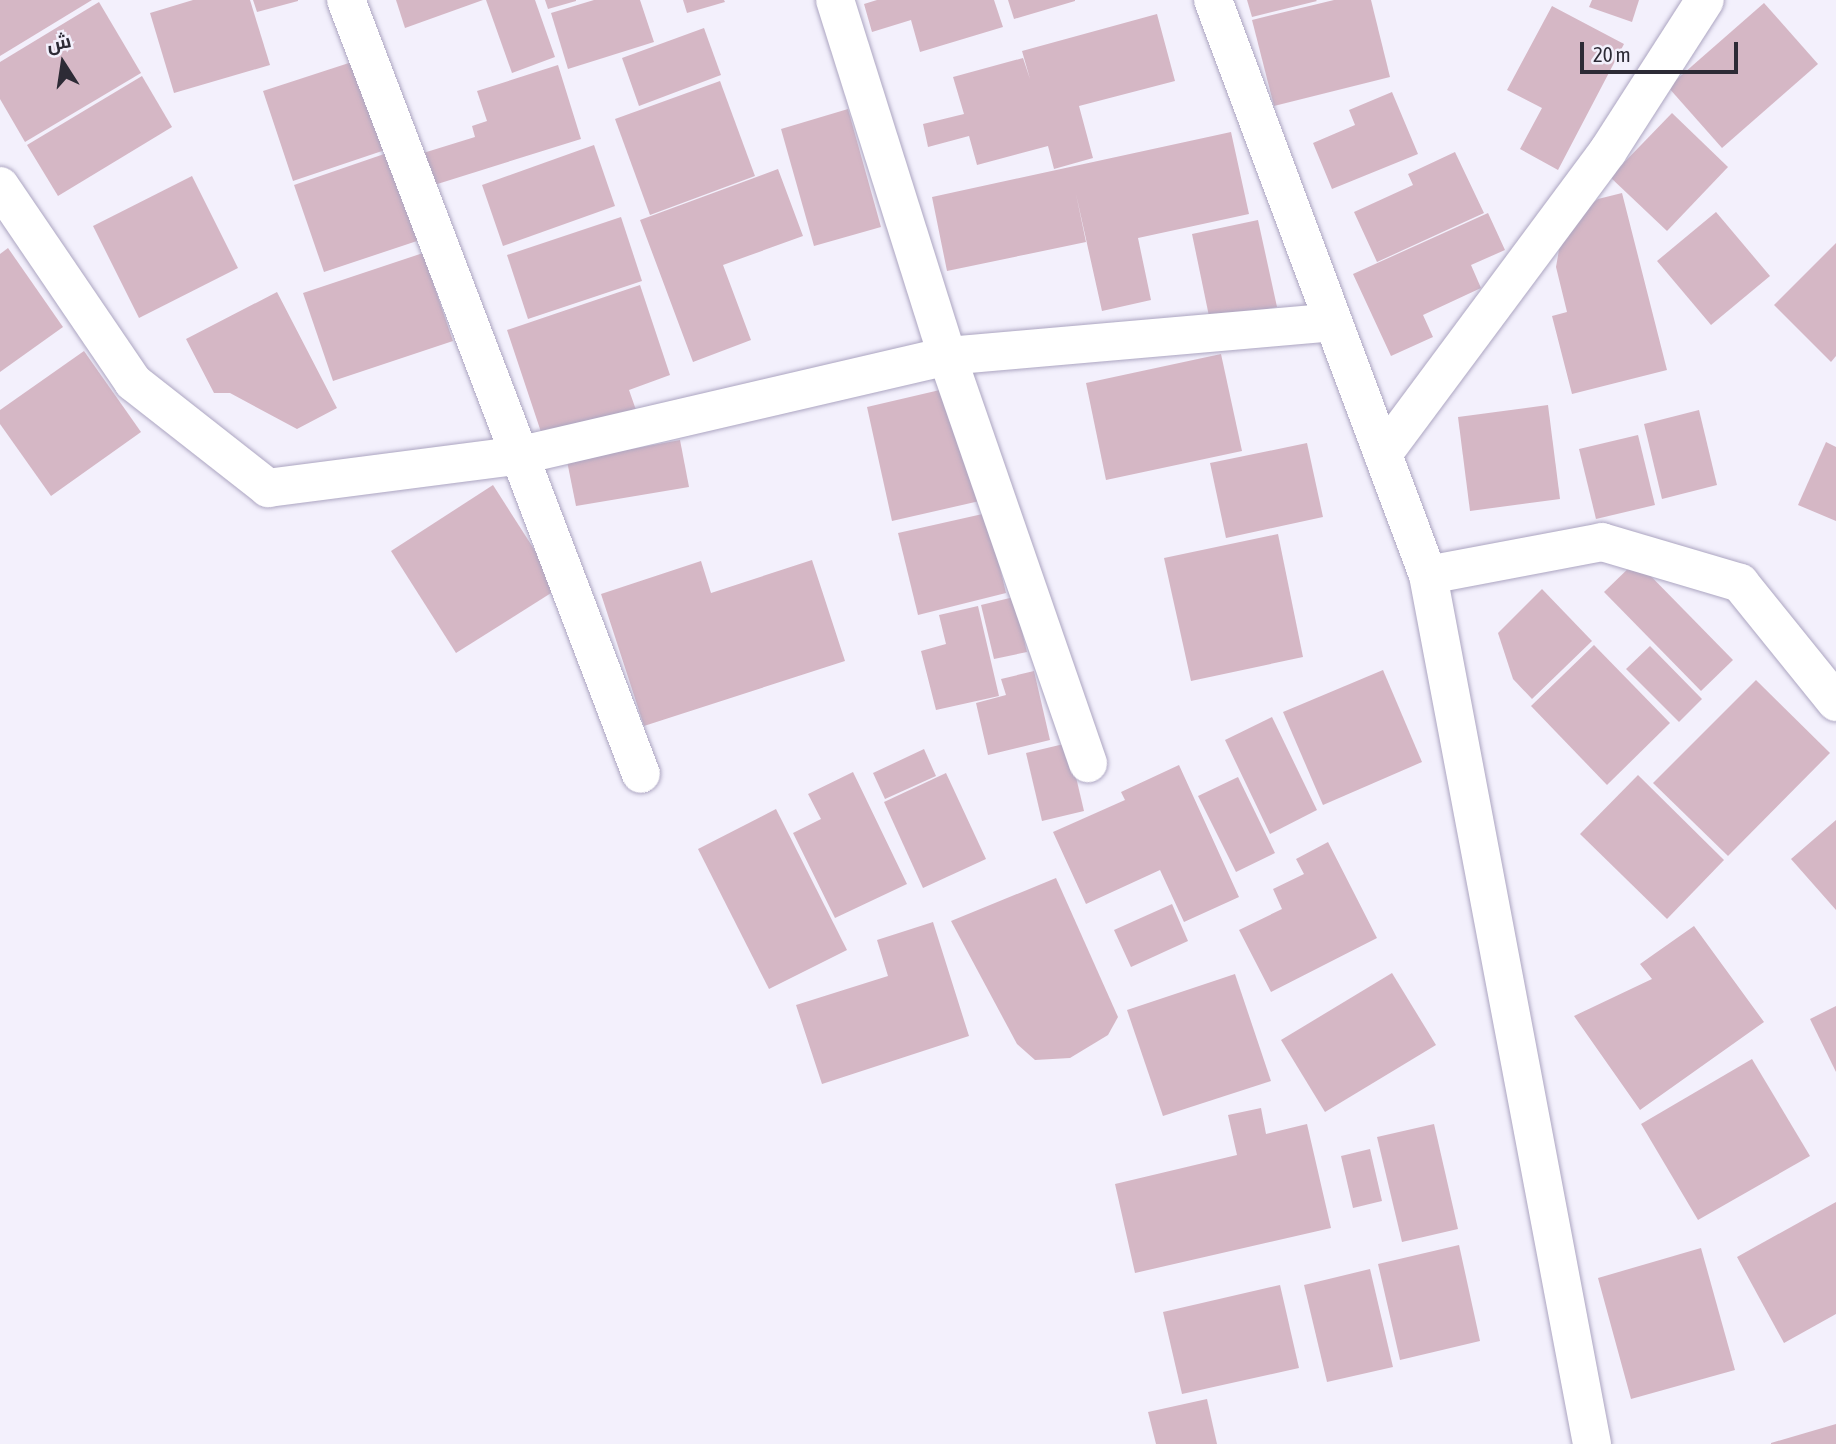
<!DOCTYPE html>
<meta charset="utf-8">
<style>
body{margin:0}
#map{position:relative;width:1836px;height:1444px;overflow:hidden;background:#f3f0fc;font-family:"Asap Condensed",Cairo,sans-serif}
div>[style]{position:absolute}
.building>*{inset:0;background:#d5b7c5}
.roads{filter:drop-shadow(0 0 2px #aca5c1) drop-shadow(0 0 2px #aca5c1)}
.minor>*{height:38px;margin:-19px;padding:0 19px;transform-origin:19px;border-radius:19px;background:#fff}
span{translate:-50% -50%;white-space:nowrap;text-align:center;line-height:1.15;-webkit-text-stroke:6px #f3f0fc;paint-order:stroke}
.north{position:absolute;left:28px;top:28px;width:70px;height:70px;-webkit-text-stroke:5px #f3f0fc;paint-order:stroke;rotate:348deg;font-size:19px;font-weight:700;line-height:28px;text-align:center;color:#2d2b36}
.north::after{content:'';display:block;margin:auto;width:24px;height:32px;background:#2d2b36;clip-path:polygon(50% 0,100% 100%,50% 72%,0 100%)}
.scale{position:absolute;left:1580px;top:42px;width:158px;height:32px;box-sizing:border-box;border:4px solid #2d2b36;border-top:0;padding-left:9px;font-size:21px;line-height:24px;white-space:nowrap;color:#2d2b36;-webkit-text-stroke:5px #f3f0fc;paint-order:stroke}
</style>
<div id="map">
<div class="building">
<div style="clip-path:polygon(0 0,92px 0,0 56px)"></div>
<div style="clip-path:polygon(193px 0,250px 0,270px 65px,174px 93px,150px 13px)"></div>
<div style="clip-path:polygon(253px 0,298px 0,298px 1px,257px 12px)"></div>
<div style="clip-path:polygon(396px 0,483px 0,405px 28px)"></div>
<div style="clip-path:polygon(486px 0,535px 0,555px 57px,512px 73px)"></div>
<div style="clip-path:polygon(545px 0,576px 0,576px 1px,548px 9px)"></div>
<div style="clip-path:polygon(594px 0,640px 0,654px 42px,568px 69px,551px 13px)"></div>
<div style="clip-path:polygon(683px 0,724px 0,725px 2px,687px 13px)"></div>
<div style="clip-path:polygon(877px 0,994px 0,1003px 27px,920px 52px,911px 20px,872px 32px,864px 4px)"></div>
<div style="clip-path:polygon(1008px 0,1075px 0,1075px 1px,1014px 19px)"></div>
<div style="clip-path:polygon(1247px 0,1316px 0,1317px 1px,1252px 17px)"></div>
<div style="clip-path:polygon(1334px 0,1371px 0,1390px 77px,1274px 106px,1252px 20px)"></div>
<div style="clip-path:polygon(1592px 0,1639px 0,1632px 22px,1589px 7px)"></div>
<div style="clip-path:polygon(99px 2px,141px 73px,25px 142px,0 99px,0 62px)"></div>
<div style="clip-path:polygon(1764px 3px,1818px 64px,1722px 148px,1668px 87px)"></div>
<div style="clip-path:polygon(1552px 6px,1624px 44px,1558px 170px,1520px 149px,1542px 108px,1507px 90px)"></div>
<div style="clip-path:polygon(1157px 14px,1175px 81px,1079px 106px,1093px 158px,1054px 169px,1048px 146px,977px 165px,969px 136px,928px 147px,923px 124px,964px 114px,953px 77px,1023px 58px,1030px 79px,1022px 51px)"></div>
<div style="clip-path:polygon(704px 28px,721px 75px,639px 106px,622px 58px)"></div>
<div style="clip-path:polygon(355px 61px,385px 150px,293px 181px,263px 91px)"></div>
<div style="clip-path:polygon(558px 65px,581px 139px,431px 186px,420px 154px,475px 137px,472px 126px,487px 121px,477px 91px)"></div>
<div style="clip-path:polygon(142px 76px,172px 127px,58px 196px,27px 145px)"></div>
<div style="clip-path:polygon(720px 81px,755px 176px,650px 215px,615px 119px)"></div>
<div style="clip-path:polygon(1392px 92px,1418px 154px,1332px 189px,1313px 143px,1355px 125px,1349px 110px)"></div>
<div style="clip-path:polygon(848px 109px,881px 227px,814px 246px,781px 129px)"></div>
<div style="clip-path:polygon(1672px 113px,1728px 167px,1667px 231px,1610px 177px)"></div>
<div style="clip-path:polygon(1231px 132px,1249px 214px,1138px 238px,1151px 300px,1102px 311px,1076px 194px,1086px 242px,947px 271px,932px 197px)"></div>
<div style="clip-path:polygon(594px 145px,615px 206px,503px 246px,482px 185px)"></div>
<div style="clip-path:polygon(390px 152px,420px 240px,324px 272px,294px 185px)"></div>
<div style="clip-path:polygon(1455px 152px,1484px 213px,1377px 262px,1354px 212px,1413px 185px,1408px 174px)"></div>
<div style="clip-path:polygon(778px 169px,803px 236px,723px 265px,751px 340px,693px 362px,640px 220px)"></div>
<div style="clip-path:polygon(192px 176px,238px 268px,139px 318px,93px 226px)"></div>
<div style="clip-path:polygon(1622px 193px,1667px 370px,1572px 394px,1552px 316px,1567px 312px,1556px 267px,1560px 244px,1581px 212px,1598px 199px)"></div>
<div style="clip-path:polygon(1716px 212px,1770px 276px,1711px 325px,1657px 261px)"></div>
<div style="clip-path:polygon(1488px 213px,1505px 250px,1471px 265px,1481px 288px,1423px 315px,1433px 337px,1391px 356px,1353px 274px)"></div>
<div style="clip-path:polygon(621px 217px,642px 281px,528px 319px,507px 255px)"></div>
<div style="clip-path:polygon(1258px 220px,1277px 307px,1210px 321px,1192px 234px)"></div>
<div style="clip-path:polygon(1836px 243px,1836px 356px,1831px 362px,1774px 305px)"></div>
<div style="clip-path:polygon(8px 248px,63px 327px,0 372px,0 254px)"></div>
<div style="clip-path:polygon(423px 253px,453px 341px,333px 381px,303px 293px)"></div>
<div style="clip-path:polygon(640px 285px,670px 375px,629px 390px,636px 410px,542px 435px,507px 330px)"></div>
<div style="clip-path:polygon(277px 292px,337px 408px,297px 429px,230px 393px,214px 393px,186px 339px)"></div>
<div style="clip-path:polygon(84px 351px,141px 432px,51px 496px,0 424px,0 410px)"></div>
<div style="clip-path:polygon(1221px 354px,1242px 451px,1106px 480px,1086px 383px)"></div>
<div style="clip-path:polygon(957px 386px,984px 500px,892px 521px,867px 407px)"></div>
<div style="clip-path:polygon(1548px 405px,1560px 499px,1470px 511px,1458px 417px)"></div>
<div style="clip-path:polygon(1699px 410px,1717px 485px,1662px 499px,1644px 424px)"></div>
<div style="clip-path:polygon(1638px 435px,1655px 505px,1596px 519px,1579px 449px)"></div>
<div style="clip-path:polygon(680px 440px,689px 487px,576px 506px,567px 461px)"></div>
<div style="clip-path:polygon(1826px 442px,1836px 447px,1836px 521px,1798px 505px)"></div>
<div style="clip-path:polygon(1307px 443px,1323px 517px,1226px 538px,1210px 463px)"></div>
<div style="clip-path:polygon(493px 485px,559px 588px,456px 653px,391px 551px)"></div>
<div style="clip-path:polygon(987px 513px,1006px 593px,918px 615px,898px 533px)"></div>
<div style="clip-path:polygon(1278px 534px,1303px 657px,1191px 681px,1164px 558px)"></div>
<div style="clip-path:polygon(812px 560px,845px 661px,644px 726px,601px 594px,701px 561px,711px 593px)"></div>
<div style="clip-path:polygon(1636px 561px,1733px 660px,1701px 691px,1604px 592px)"></div>
<div style="clip-path:polygon(1542px 589px,1592px 641px,1532px 699px,1513px 679px,1498px 633px)"></div>
<div style="clip-path:polygon(1014px 597px,1027px 652px,994px 659px,981px 605px)"></div>
<div style="clip-path:polygon(978px 606px,999px 696px,936px 710px,921px 651px,946px 644px,939px 615px)"></div>
<div style="clip-path:polygon(1594px 645px,1670px 723px,1607px 785px,1531px 706px)"></div>
<div style="clip-path:polygon(1650px 646px,1702px 699px,1679px 722px,1626px 669px)"></div>
<div style="clip-path:polygon(1383px 670px,1422px 762px,1323px 805px,1283px 712px)"></div>
<div style="clip-path:polygon(1034px 671px,1050px 740px,988px 755px,976px 703px,1006px 695px,1001px 679px)"></div>
<div style="clip-path:polygon(1756px 680px,1830px 753px,1728px 856px,1653px 783px)"></div>
<div style="clip-path:polygon(1272px 717px,1317px 810px,1270px 834px,1225px 740px)"></div>
<div style="clip-path:polygon(1068px 743px,1084px 811px,1042px 821px,1026px 753px)"></div>
<div style="clip-path:polygon(924px 749px,936px 776px,885px 799px,873px 773px)"></div>
<div style="clip-path:polygon(1179px 765px,1239px 897px,1184px 922px,1160px 870px,1086px 904px,1053px 832px,1125px 800px,1121px 792px)"></div>
<div style="clip-path:polygon(853px 772px,907px 884px,835px 918px,793px 833px,821px 819px,808px 794px)"></div>
<div style="clip-path:polygon(946px 773px,986px 859px,923px 888px,884px 802px)"></div>
<div style="clip-path:polygon(1638px 775px,1724px 860px,1667px 919px,1580px 834px)"></div>
<div style="clip-path:polygon(1238px 777px,1275px 853px,1236px 872px,1198px 796px)"></div>
<div style="clip-path:polygon(776px 809px,847px 950px,769px 989px,698px 849px)"></div>
<div style="clip-path:polygon(1836px 820px,1836px 910px,1791px 859px)"></div>
<div style="clip-path:polygon(1328px 842px,1377px 938px,1271px 992px,1239px 930px,1282px 909px,1273px 889px,1304px 874px,1296px 859px)"></div>
<div style="clip-path:polygon(1056px 878px,1118px 1017px,1108px 1035px,1070px 1058px,1035px 1060px,1017px 1044px,951px 921px)"></div>
<div style="clip-path:polygon(1172px 904px,1188px 941px,1131px 967px,1114px 930px)"></div>
<div style="clip-path:polygon(933px 922px,969px 1036px,822px 1084px,796px 1005px,888px 976px,877px 940px)"></div>
<div style="clip-path:polygon(1694px 926px,1764px 1022px,1640px 1110px,1574px 1016px,1652px 979px,1640px 964px)"></div>
<div style="clip-path:polygon(1392px 973px,1436px 1045px,1325px 1112px,1281px 1040px)"></div>
<div style="clip-path:polygon(1235px 974px,1271px 1081px,1163px 1116px,1127px 1010px)"></div>
<div style="clip-path:polygon(1836px 1006px,1836px 1072px,1810px 1019px)"></div>
<div style="clip-path:polygon(1752px 1059px,1810px 1156px,1698px 1220px,1641px 1124px)"></div>
<div style="clip-path:polygon(1261px 1108px,1266px 1134px,1307px 1124px,1331px 1228px,1135px 1273px,1115px 1184px,1237px 1155px,1228px 1115px)"></div>
<div style="clip-path:polygon(1434px 1124px,1458px 1229px,1402px 1242px,1377px 1137px)"></div>
<div style="clip-path:polygon(1370px 1149px,1382px 1201px,1353px 1208px,1341px 1156px)"></div>
<div style="clip-path:polygon(1836px 1202px,1836px 1314px,1784px 1343px,1737px 1257px)"></div>
<div style="clip-path:polygon(1459px 1245px,1480px 1341px,1400px 1360px,1378px 1264px)"></div>
<div style="clip-path:polygon(1701px 1248px,1735px 1370px,1631px 1399px,1598px 1278px)"></div>
<div style="clip-path:polygon(1370px 1269px,1393px 1367px,1327px 1382px,1304px 1285px)"></div>
<div style="clip-path:polygon(1280px 1285px,1299px 1368px,1182px 1394px,1163px 1312px)"></div>
<div style="clip-path:polygon(1207px 1399px,1217px 1444px,1156px 1444px,1148px 1412px)"></div>
<div style="clip-path:polygon(1836px 1424px,1836px 1444px,1771px 1444px,1771px 1443px)"></div>
</div>
<div class="roads">
<div class="minor">
<div style="left:346px;top:0;width:828px;rotate:69.14deg"></div>
<div style="left:835px;top:0;width:373px;rotate:72.5deg"></div>
<div style="left:947px;top:356px;width:431px;rotate:70.9deg"></div>
<div style="left:1213px;top:0;width:614px;rotate:69.5deg"></div>
<div style="left:1428px;top:575px;width:884px;rotate:79.31deg"></div>
<div style="left:0;top:186px;width:237px;rotate:55.8deg"></div>
<div style="left:133px;top:382px;width:172px;rotate:38.1deg"></div>
<div style="left:268px;top:488px;width:256px;rotate:-7.4deg"></div>
<div style="left:522px;top:455px;width:436px;rotate:-13.1deg"></div>
<div style="left:947px;top:356px;width:387px;rotate:-5deg"></div>
<div style="left:1383px;top:454px;width:377px;rotate:-53.4deg"></div>
<div style="left:1608px;top:151px;width:179px;rotate:-57.3deg"></div>
<div style="left:1428px;top:575px;width:177px;rotate:-10.7deg"></div>
<div style="left:1602px;top:542px;width:144px;rotate:16.5deg"></div>
<div style="left:1740px;top:583px;width:153px;rotate:51.1deg"></div>
</div>
</div>
<div class="north">ش</div>
<div class="scale">20 m</div>
</div>
